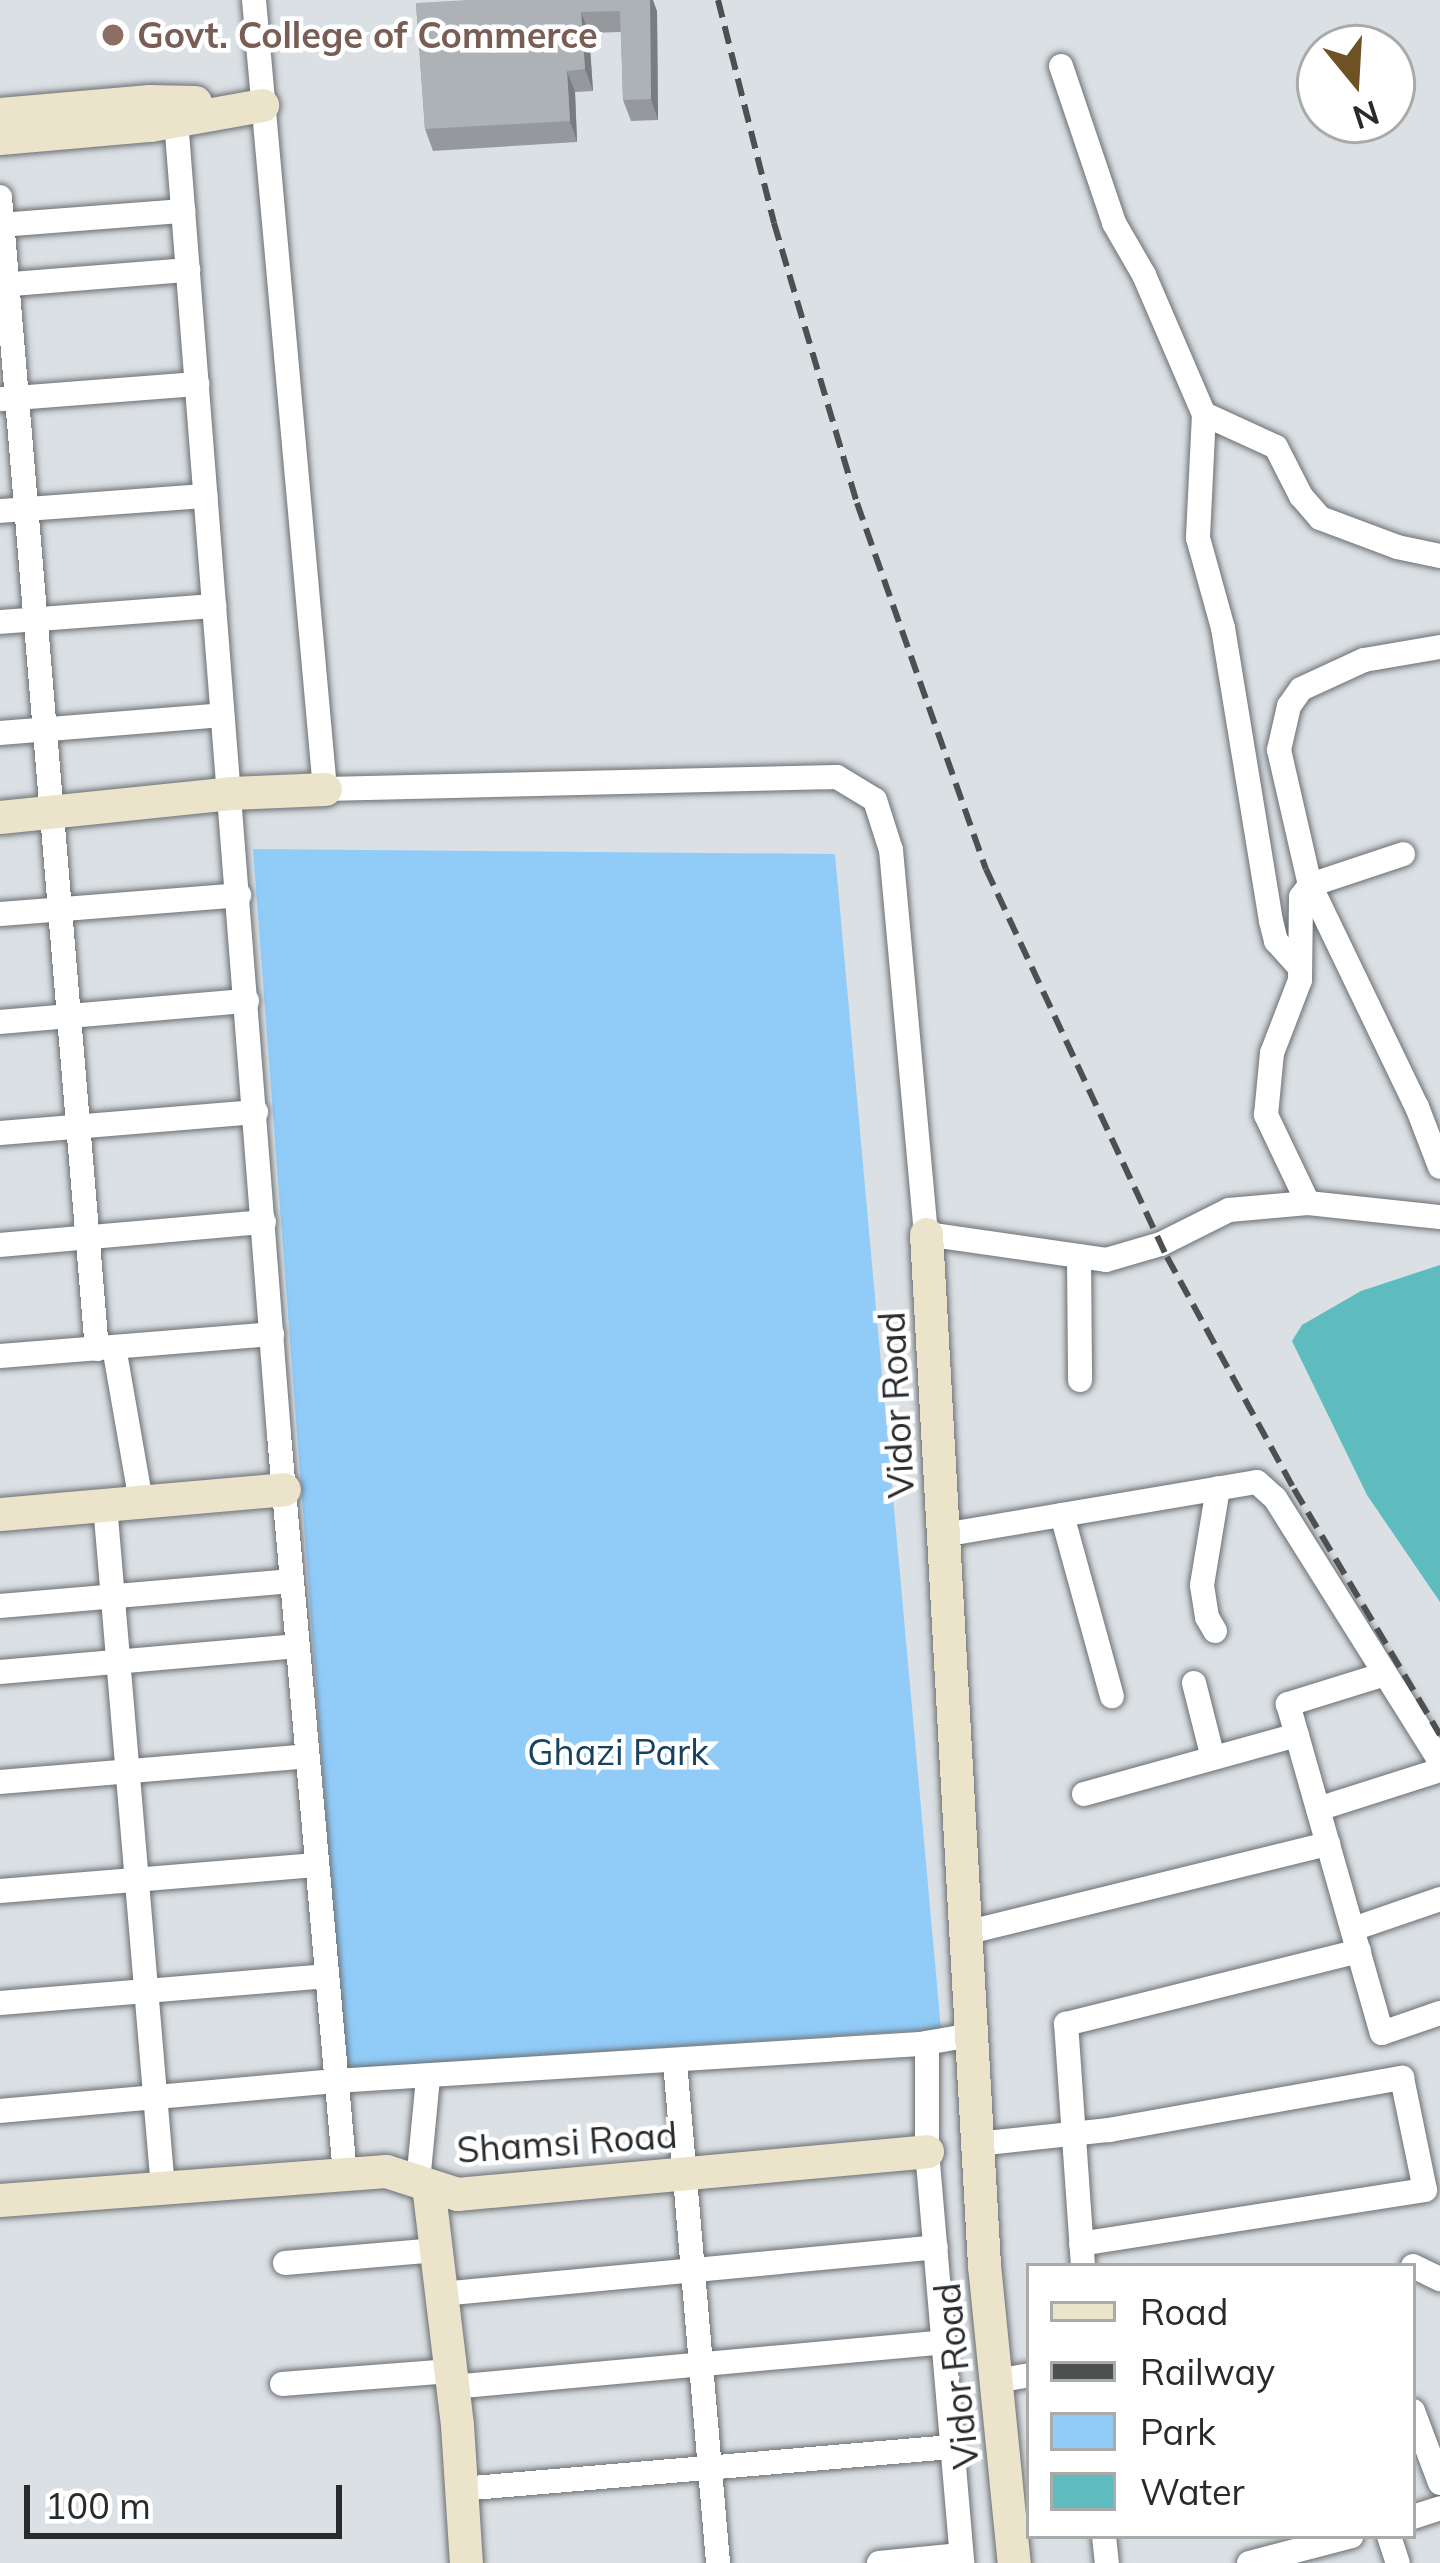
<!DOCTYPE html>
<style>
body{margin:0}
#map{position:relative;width:1440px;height:2563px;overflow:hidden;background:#dbe0e4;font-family:Mulish,sans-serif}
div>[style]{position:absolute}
.green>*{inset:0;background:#91ccf9}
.water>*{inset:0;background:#5ebbbe}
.roads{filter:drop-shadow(0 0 3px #6b6f73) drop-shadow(0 0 3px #6b6f73)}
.street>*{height:24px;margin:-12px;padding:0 12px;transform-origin:12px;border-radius:12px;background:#fff}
.secondary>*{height:33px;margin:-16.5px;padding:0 16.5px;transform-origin:16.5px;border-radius:16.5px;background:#ebe3ca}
.rail>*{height:6px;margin-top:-3px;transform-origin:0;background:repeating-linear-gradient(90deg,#4d5051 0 18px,transparent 0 27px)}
.wall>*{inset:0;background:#95999d}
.shaded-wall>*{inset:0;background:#797d7f}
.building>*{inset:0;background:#adb2b6}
.dots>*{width:33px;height:33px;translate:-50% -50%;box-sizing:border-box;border:6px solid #fff;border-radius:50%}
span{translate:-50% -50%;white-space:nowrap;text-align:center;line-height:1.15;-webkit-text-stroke:9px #fff;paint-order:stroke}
.education-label{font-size:36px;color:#785e54;font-weight:700}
.left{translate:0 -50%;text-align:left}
.street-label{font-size:36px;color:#282a2b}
.park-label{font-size:36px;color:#164261}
.legend{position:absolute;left:1026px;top:2263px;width:390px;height:276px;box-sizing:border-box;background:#fff;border:3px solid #a9aaaa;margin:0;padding:15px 21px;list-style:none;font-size:36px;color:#282a2b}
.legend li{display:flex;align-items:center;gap:24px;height:60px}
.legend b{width:60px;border:3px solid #a9aaaa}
.north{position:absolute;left:1296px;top:24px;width:120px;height:120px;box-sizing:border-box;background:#fff;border:3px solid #a9aaaa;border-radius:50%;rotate:162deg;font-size:33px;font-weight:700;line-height:48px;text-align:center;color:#282a2b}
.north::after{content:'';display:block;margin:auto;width:42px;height:54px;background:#6e5225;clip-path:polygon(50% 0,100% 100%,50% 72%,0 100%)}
.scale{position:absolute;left:24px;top:2485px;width:318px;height:54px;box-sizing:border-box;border:6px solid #282a2b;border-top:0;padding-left:15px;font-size:36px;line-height:42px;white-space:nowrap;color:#282a2b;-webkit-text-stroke:9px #fff;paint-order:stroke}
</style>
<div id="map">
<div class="green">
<div style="clip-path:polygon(253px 849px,835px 854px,941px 2029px,345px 2069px)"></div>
</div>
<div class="water">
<div style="clip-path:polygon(1440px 1265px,1440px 1602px,1367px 1495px,1292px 1341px,1302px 1325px,1361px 1291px)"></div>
</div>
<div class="roads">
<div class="street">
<div style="left:254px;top:0;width:792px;rotate:84.86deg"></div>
<div style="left:325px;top:789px;width:512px;rotate:-1.34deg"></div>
<div style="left:837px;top:777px;width:44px;rotate:31.2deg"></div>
<div style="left:875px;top:800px;width:52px;rotate:72.3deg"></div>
<div style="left:891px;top:850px;width:386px;rotate:84.8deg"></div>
<div style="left:926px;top:1234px;width:182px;rotate:8.2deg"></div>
<div style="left:1106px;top:1260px;width:57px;rotate:-16.2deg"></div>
<div style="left:1161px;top:1244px;width:76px;rotate:-26.6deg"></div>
<div style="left:1229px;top:1210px;width:79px;rotate:-5.1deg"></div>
<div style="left:1308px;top:1203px;width:133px;rotate:6.1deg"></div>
<div style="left:1061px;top:66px;width:166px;rotate:71.3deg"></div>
<div style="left:1114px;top:223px;width:60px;rotate:60deg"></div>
<div style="left:1144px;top:275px;width:151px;rotate:66.7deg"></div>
<div style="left:1204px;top:414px;width:124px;rotate:92.8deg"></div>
<div style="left:1198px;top:538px;width:93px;rotate:74.5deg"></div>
<div style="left:1223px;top:628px;width:297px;rotate:80.7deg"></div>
<div style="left:1271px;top:921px;width:21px;rotate:76deg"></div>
<div style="left:1276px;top:941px;width:36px;rotate:48deg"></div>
<div style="left:176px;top:120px;width:1319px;rotate:85.52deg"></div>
<div style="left:279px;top:1435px;width:742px;rotate:84.9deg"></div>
<div style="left:0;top:197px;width:1156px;rotate:85.19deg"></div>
<div style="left:0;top:225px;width:184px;rotate:-4.4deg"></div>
<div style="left:0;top:285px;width:189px;rotate:-4.6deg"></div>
<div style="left:2px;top:399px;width:196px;rotate:-4.4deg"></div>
<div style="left:1204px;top:414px;width:79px;rotate:24.6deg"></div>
<div style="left:1276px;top:447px;width:55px;rotate:63deg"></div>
<div style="left:1301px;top:496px;width:29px;rotate:49deg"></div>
<div style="left:1320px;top:518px;width:82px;rotate:20.6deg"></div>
<div style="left:1397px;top:547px;width:44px;rotate:11.8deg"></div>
<div style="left:0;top:511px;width:206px;rotate:-4.2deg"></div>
<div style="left:0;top:622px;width:215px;rotate:-4.3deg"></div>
<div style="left:1440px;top:647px;width:77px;rotate:170.3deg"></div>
<div style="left:1364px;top:660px;width:69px;rotate:155.3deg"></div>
<div style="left:1301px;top:689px;width:21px;rotate:125deg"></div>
<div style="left:1289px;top:706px;width:45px;rotate:102.8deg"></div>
<div style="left:1279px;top:750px;width:139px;rotate:77.1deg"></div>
<div style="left:1310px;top:885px;width:246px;rotate:64.3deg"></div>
<div style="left:1417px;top:1107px;width:64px;rotate:69deg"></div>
<div style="left:0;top:733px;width:223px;rotate:-4.6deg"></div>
<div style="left:0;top:914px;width:240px;rotate:-4.5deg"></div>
<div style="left:0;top:1022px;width:248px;rotate:-4.9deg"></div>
<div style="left:0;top:1133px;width:257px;rotate:-4.7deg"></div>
<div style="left:1308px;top:1203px;width:98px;rotate:-115.5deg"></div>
<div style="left:1266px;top:1115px;width:62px;rotate:-84.5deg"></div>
<div style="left:1272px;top:1053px;width:78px;rotate:-69deg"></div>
<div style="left:1300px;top:980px;width:83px;rotate:-89.3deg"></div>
<div style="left:1301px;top:897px;width:15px;rotate:-53deg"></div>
<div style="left:1310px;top:885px;width:98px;rotate:-18.4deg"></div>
<div style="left:0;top:1245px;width:265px;rotate:-5deg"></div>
<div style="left:1079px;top:1256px;width:124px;rotate:89.5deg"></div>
<div style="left:114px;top:1347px;width:157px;rotate:80.1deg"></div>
<div style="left:0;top:1356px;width:273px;rotate:-4.6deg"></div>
<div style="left:105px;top:1505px;width:685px;rotate:85.15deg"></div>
<div style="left:1062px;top:1515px;width:188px;rotate:74.6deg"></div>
<div style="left:943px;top:1535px;width:318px;rotate:-9.6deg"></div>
<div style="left:1257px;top:1482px;width:24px;rotate:42deg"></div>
<div style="left:1275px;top:1498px;width:310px;rotate:57.9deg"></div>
<div style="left:0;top:1606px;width:293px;rotate:-4.9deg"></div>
<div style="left:1215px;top:1631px;width:16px;rotate:-120deg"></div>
<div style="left:1207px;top:1617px;width:32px;rotate:-99deg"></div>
<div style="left:1202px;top:1585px;width:98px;rotate:-80.6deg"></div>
<div style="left:0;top:1672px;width:299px;rotate:-5deg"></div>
<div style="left:1385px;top:1674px;width:102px;rotate:162.8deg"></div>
<div style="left:1288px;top:1704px;width:342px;rotate:74.1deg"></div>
<div style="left:1382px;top:2033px;width:61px;rotate:-19deg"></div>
<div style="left:1194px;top:1683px;width:77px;rotate:75.8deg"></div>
<div style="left:0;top:1782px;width:308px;rotate:-4.8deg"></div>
<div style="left:1084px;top:1794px;width:221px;rotate:-15.5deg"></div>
<div style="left:1318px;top:1809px;width:128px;rotate:-17.7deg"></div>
<div style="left:0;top:1891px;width:317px;rotate:-4.7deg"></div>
<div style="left:1353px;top:1929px;width:92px;rotate:-19deg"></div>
<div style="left:965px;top:1933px;width:374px;rotate:-13.8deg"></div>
<div style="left:0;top:2003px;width:326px;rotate:-4.7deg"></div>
<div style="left:927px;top:2043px;width:108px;rotate:90deg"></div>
<div style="left:927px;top:2151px;width:413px;rotate:85.1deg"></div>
<div style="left:675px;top:2062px;width:503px;rotate:85.09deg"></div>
<div style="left:0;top:2111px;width:336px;rotate:-5.1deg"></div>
<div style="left:335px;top:2081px;width:586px;rotate:-3.62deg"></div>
<div style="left:920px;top:2044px;width:52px;rotate:-10deg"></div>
<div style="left:977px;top:2144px;width:133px;rotate:-6.1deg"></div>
<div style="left:1109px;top:2130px;width:298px;rotate:-10.1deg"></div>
<div style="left:1402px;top:2078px;width:114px;rotate:78.4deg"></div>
<div style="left:1425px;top:2190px;width:348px;rotate:171.1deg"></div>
<div style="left:418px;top:2182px;width:103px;rotate:-84.5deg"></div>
<div style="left:285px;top:2263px;width:152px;rotate:-4.9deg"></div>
<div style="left:1083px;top:2266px;width:243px;rotate:-94deg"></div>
<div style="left:1066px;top:2024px;width:302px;rotate:-14deg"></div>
<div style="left:1413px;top:2266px;width:30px;rotate:26deg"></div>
<div style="left:441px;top:2294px;width:497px;rotate:-5.4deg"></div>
<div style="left:996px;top:2381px;width:34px;rotate:-10deg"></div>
<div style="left:282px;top:2384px;width:169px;rotate:-4.4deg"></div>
<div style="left:452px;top:2387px;width:494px;rotate:-5.2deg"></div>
<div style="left:1413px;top:2411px;width:77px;rotate:69.4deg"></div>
<div style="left:461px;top:2489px;width:494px;rotate:-4.9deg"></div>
<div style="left:1413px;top:2517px;width:28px;rotate:-18deg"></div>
<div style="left:1104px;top:2536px;width:27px;rotate:84deg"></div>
<div style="left:1389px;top:2536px;width:28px;rotate:72deg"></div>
<div style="left:879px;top:2563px;width:82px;rotate:-5.6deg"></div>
<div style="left:1249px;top:2563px;width:106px;rotate:-14.7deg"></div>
</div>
<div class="secondary">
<div style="left:0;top:114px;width:150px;rotate:-5deg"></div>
<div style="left:149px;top:101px;width:46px;rotate:1.2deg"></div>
<div style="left:0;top:138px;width:151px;rotate:-5deg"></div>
<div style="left:150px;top:125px;width:114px;rotate:-10.1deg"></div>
<div style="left:0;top:817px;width:232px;rotate:-5.9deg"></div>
<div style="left:231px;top:793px;width:94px;rotate:-2.4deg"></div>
<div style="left:926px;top:1234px;width:1033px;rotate:86.78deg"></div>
<div style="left:984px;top:2265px;width:300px;rotate:84.3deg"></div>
<div style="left:0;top:1514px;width:285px;rotate:-5deg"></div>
<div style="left:428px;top:2185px;width:242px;rotate:83.1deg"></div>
<div style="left:457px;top:2425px;width:138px;rotate:86.3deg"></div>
<div style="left:0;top:2200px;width:387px;rotate:-4.3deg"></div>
<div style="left:386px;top:2171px;width:75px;rotate:17.9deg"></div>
<div style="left:457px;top:2194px;width:472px;rotate:-5.2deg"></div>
</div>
</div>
<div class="rail">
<div style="left:718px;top:0;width:230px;rotate:75.9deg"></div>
<div style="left:774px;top:223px;width:292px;rotate:73.5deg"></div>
<div style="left:857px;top:503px;width:388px;rotate:70.6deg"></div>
<div style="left:986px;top:869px;width:428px;rotate:65deg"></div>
<div style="left:1167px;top:1257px;width:264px;rotate:61.3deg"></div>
<div style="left:1294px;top:1489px;width:286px;rotate:59.3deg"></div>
</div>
<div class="wall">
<div style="clip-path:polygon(416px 3px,657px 11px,658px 120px,631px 121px,623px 100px,621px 32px,589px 33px,593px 91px,575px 92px,577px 142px,433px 151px,425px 129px)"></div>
</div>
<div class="shaded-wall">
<div style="clip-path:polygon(650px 0,653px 0,657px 11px,658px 120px,651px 99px)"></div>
<div style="clip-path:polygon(581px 12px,589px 33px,593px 91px,585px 69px)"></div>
<div style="clip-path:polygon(567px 71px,575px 92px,577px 142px,570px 121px)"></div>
</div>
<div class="building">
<div style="clip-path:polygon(468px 0,650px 0,651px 99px,623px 100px,620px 11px,581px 12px,585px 69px,567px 71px,570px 121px,425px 129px,416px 3px)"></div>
</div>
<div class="dots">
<div style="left:113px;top:35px;background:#8d6e63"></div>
</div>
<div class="education-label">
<span class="left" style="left:137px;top:35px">Govt. College of Commerce</span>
</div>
<div class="street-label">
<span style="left:896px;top:1405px;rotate:-93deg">Vidor Road</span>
<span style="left:567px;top:2142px;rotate:-4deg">Shamsi Road</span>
<span style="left:956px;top:2376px;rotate:-96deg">Vidor Road</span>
</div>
<div class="park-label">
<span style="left:618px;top:1752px">Ghazi Park</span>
</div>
<ul class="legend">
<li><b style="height:15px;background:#ebe3ca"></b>Road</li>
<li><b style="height:15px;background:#4d5051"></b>Railway</li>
<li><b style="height:33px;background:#91ccf9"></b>Park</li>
<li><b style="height:33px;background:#5ebbbe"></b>Water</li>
</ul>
<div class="north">N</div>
<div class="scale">100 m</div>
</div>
